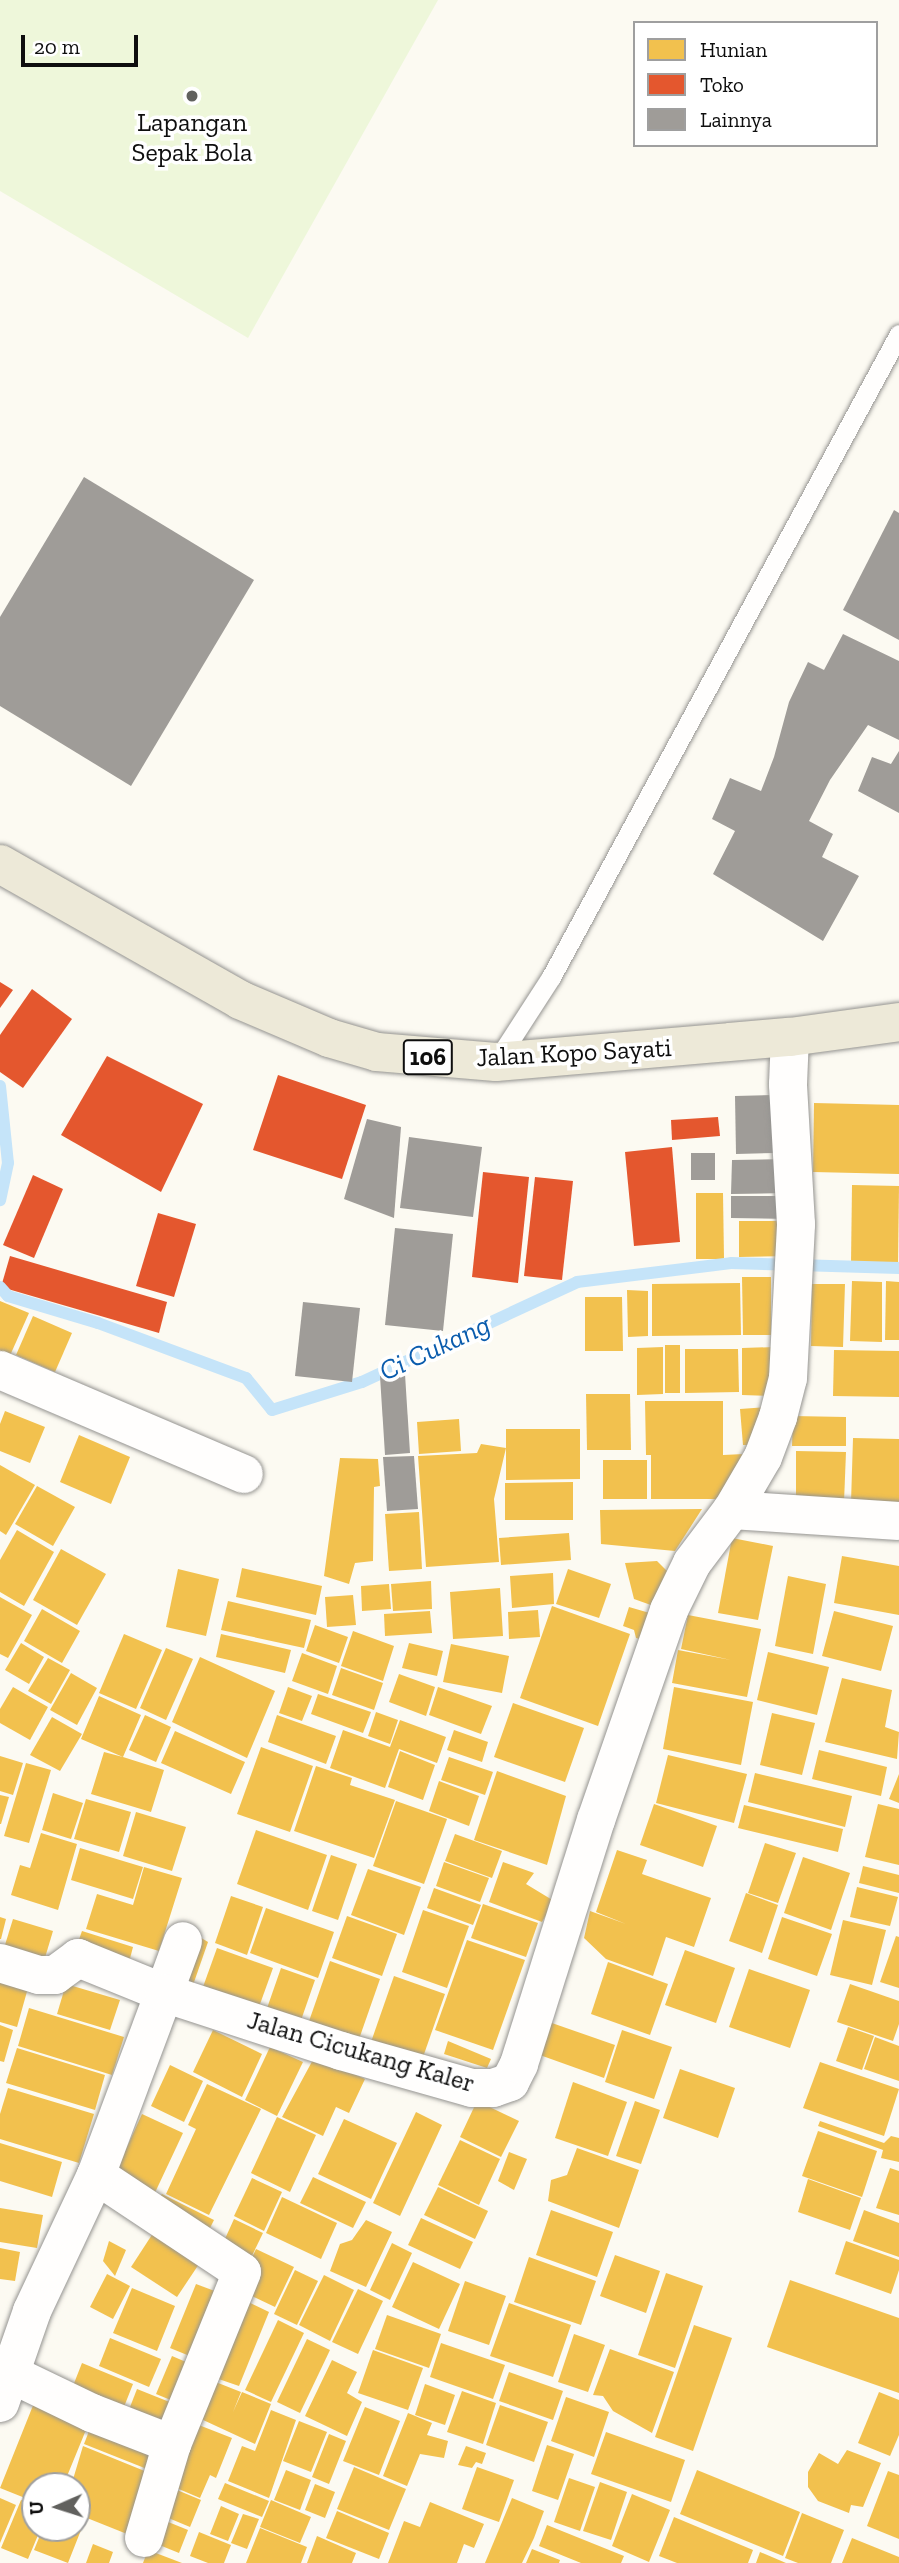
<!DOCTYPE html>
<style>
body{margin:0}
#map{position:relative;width:899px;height:2563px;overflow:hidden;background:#fcfaf2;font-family:"Zilla Slab",serif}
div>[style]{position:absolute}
.pitch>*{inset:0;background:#eef7da}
.homes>*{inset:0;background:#f2c14e}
.shops>*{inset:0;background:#e4572e}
.stream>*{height:12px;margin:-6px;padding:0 6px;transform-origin:6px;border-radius:6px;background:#c5e4f9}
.building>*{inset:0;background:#9f9c98}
.roads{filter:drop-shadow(0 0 2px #959491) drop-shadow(0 0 2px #959491)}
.service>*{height:19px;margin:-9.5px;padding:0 9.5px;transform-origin:9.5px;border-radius:9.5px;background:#fffefd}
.minor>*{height:38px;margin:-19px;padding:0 19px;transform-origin:19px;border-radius:19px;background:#fffefd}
.primary>*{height:38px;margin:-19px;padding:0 19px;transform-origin:19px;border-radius:19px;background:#ede9d8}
.dots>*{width:19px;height:19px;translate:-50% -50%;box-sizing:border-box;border:4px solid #fff;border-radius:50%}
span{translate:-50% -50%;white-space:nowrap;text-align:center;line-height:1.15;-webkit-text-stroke:7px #fff;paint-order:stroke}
.shield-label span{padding:2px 5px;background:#fff;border:2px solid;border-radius:5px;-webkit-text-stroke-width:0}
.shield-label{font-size:24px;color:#0e0e0e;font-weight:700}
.poi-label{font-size:26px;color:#0e0e0e}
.street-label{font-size:26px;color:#0e0e0e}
.water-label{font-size:28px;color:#0a5cad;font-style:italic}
.legend{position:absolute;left:633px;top:21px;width:245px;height:126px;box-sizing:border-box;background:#fff;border:2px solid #9f9f9f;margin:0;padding:9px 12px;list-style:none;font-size:21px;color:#0e0e0e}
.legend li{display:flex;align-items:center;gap:14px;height:35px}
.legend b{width:35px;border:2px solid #9f9f9f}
.north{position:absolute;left:21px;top:2472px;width:70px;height:70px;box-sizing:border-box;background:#fff;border:2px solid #9f9f9f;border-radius:50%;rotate:267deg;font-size:19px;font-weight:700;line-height:28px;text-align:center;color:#0e0e0e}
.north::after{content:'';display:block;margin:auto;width:24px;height:32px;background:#61615e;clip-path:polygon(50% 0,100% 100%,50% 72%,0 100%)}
.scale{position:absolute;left:21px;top:35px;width:117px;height:32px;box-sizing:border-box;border:4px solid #0e0e0e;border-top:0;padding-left:9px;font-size:21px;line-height:24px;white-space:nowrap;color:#0e0e0e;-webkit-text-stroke:5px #fff;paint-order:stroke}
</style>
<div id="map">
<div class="pitch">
<div style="clip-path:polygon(0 0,438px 0,248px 338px,0 191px)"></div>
</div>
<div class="homes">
<div style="clip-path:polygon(814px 1103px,899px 1105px,899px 1174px,813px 1172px)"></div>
<div style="clip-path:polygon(852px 1185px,899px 1186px,898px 1265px,851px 1264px)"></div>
<div style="clip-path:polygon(696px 1193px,723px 1193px,724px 1259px,696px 1259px)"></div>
<div style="clip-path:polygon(739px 1221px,790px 1221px,791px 1256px,739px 1257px)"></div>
<div style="clip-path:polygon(742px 1277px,771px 1277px,771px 1335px,743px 1335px)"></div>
<div style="clip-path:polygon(852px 1281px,882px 1282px,882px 1342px,850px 1341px)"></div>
<div style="clip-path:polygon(886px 1281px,899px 1282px,899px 1340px,885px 1340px)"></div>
<div style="clip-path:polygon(740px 1283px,741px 1335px,652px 1336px,652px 1284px)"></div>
<div style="clip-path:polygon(812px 1284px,845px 1284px,843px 1347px,811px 1346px)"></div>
<div style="clip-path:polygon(627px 1290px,648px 1291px,648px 1336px,628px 1337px)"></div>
<div style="clip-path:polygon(585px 1297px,622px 1297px,623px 1351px,585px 1351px)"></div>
<div style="clip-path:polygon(0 1301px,29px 1313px,8px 1360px,0 1357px)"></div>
<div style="clip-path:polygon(33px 1316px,72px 1333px,55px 1372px,16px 1355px)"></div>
<div style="clip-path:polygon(665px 1345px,680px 1345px,680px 1393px,665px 1393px)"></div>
<div style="clip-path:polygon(663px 1347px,663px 1394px,637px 1395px,637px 1348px)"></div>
<div style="clip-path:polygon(775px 1347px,776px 1396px,742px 1395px,742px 1348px)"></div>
<div style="clip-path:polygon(685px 1349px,738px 1349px,739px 1392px,685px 1393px)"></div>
<div style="clip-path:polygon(834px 1350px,899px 1351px,899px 1397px,833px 1396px)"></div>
<div style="clip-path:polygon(586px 1394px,630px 1394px,631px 1450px,587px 1450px)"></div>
<div style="clip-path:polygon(645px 1401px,723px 1401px,723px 1455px,744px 1454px,723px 1499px,651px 1499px,651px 1455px,646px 1455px)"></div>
<div style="clip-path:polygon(768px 1407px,762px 1445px,743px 1445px,740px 1409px)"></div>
<div style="clip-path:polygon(5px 1411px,45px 1427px,30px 1463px,0 1451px,0 1424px)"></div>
<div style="clip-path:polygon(793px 1416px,846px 1417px,846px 1446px,792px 1446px)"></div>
<div style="clip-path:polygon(459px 1419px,461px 1451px,419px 1454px,417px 1422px)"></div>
<div style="clip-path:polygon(506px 1429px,580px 1429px,580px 1479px,506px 1480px)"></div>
<div style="clip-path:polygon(79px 1435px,130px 1457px,111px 1504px,60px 1482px)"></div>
<div style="clip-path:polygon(853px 1438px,899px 1439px,899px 1503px,851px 1502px)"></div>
<div style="clip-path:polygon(481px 1444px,506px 1448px,494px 1499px,499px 1562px,426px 1567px,418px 1456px,477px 1453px)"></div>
<div style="clip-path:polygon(796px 1451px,846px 1452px,844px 1502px,796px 1501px)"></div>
<div style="clip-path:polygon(340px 1458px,378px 1459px,380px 1486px,374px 1487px,373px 1561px,355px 1563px,349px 1584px,324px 1576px)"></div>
<div style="clip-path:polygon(603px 1460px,647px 1460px,647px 1499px,603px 1499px)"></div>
<div style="clip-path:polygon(0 1465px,35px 1485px,6px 1535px,0 1531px)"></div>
<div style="clip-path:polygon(573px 1482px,573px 1520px,505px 1520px,505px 1483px)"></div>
<div style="clip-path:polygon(37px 1486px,75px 1507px,53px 1546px,15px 1524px)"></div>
<div style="clip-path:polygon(702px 1509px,675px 1551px,601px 1544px,600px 1510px)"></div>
<div style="clip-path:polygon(419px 1512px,422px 1569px,389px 1571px,385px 1514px)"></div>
<div style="clip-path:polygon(17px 1530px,54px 1552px,24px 1606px,0 1592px,0 1560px)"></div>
<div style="clip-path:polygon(569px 1533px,571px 1560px,501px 1565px,499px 1538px)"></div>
<div style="clip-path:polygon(732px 1538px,773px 1546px,758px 1620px,718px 1613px)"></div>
<div style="clip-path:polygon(61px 1549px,106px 1574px,77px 1625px,33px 1600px)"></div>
<div style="clip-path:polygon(842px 1556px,899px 1566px,899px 1615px,834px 1603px)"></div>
<div style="clip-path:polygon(657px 1561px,676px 1580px,662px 1609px,634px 1599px,625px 1563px)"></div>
<div style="clip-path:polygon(242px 1568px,322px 1586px,316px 1615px,236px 1597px)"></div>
<div style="clip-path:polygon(178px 1569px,219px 1579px,206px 1636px,166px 1627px)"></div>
<div style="clip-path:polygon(568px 1569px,611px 1584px,599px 1618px,556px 1604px)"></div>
<div style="clip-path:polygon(553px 1573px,554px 1604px,512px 1608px,510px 1576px)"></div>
<div style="clip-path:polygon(788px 1576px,826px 1584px,813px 1654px,775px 1646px)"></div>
<div style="clip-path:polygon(431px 1581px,432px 1609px,393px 1611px,391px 1584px)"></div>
<div style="clip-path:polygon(389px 1584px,391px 1609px,362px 1611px,361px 1586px)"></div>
<div style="clip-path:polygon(500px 1588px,503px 1636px,453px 1639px,450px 1592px)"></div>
<div style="clip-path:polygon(353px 1595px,356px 1625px,327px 1627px,325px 1597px)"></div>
<div style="clip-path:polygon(0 1597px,32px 1615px,8px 1658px,0 1654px)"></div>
<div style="clip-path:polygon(228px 1601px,311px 1620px,304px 1648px,221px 1630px)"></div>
<div style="clip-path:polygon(552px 1606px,630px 1634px,598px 1726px,520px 1698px)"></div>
<div style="clip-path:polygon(629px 1607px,660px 1616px,652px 1642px,636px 1638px,634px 1630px,623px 1626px)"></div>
<div style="clip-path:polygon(42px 1609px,80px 1631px,62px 1663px,24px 1641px)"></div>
<div style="clip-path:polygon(538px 1610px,540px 1637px,509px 1639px,508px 1612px)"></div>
<div style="clip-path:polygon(430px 1611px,432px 1633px,385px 1636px,384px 1614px)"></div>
<div style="clip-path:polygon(834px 1611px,893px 1626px,881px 1671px,822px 1656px)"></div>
<div style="clip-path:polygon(688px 1615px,761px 1629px,747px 1697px,672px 1683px,678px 1650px,731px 1660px,681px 1649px)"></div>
<div style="clip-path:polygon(315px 1625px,348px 1637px,339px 1663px,306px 1651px)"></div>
<div style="clip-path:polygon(353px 1631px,394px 1646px,383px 1681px,341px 1666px)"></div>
<div style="clip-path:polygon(124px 1634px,162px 1650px,136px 1709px,99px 1693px)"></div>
<div style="clip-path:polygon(221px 1634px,291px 1650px,285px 1673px,216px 1657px)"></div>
<div style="clip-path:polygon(21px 1643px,44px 1657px,29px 1684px,5px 1670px)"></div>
<div style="clip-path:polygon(409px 1643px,443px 1651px,437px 1676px,402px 1668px)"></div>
<div style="clip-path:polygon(451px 1644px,509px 1656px,502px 1693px,443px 1682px)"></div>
<div style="clip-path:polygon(166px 1648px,193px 1659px,166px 1720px,140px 1708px)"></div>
<div style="clip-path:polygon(768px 1652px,829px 1667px,817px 1715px,757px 1700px)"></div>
<div style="clip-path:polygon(302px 1653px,337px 1666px,328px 1694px,292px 1681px)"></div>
<div style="clip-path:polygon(200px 1657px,275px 1691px,247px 1758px,172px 1722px)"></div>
<div style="clip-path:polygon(48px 1658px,70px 1670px,51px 1704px,28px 1691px)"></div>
<div style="clip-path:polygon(341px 1668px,383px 1683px,374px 1710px,332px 1695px)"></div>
<div style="clip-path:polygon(71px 1673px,97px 1688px,77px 1725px,50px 1710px)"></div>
<div style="clip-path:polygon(399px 1674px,435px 1687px,426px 1716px,389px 1702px)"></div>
<div style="clip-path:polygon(842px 1678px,892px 1690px,885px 1727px,899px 1732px,897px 1759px,825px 1742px)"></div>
<div style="clip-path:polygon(13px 1687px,48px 1707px,30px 1740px,0 1723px,0 1709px)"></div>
<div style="clip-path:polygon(288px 1687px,312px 1696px,302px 1721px,279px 1713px)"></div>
<div style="clip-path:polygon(438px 1687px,492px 1706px,481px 1734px,429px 1715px)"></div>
<div style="clip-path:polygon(674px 1687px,753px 1702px,741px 1765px,663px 1749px)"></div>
<div style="clip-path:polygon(318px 1694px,371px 1712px,363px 1733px,311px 1714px)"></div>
<div style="clip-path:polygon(99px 1696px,141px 1715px,123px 1757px,164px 1770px,151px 1812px,91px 1794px,104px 1752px,123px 1757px,81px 1739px)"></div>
<div style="clip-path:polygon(513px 1703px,584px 1728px,565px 1782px,494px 1757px)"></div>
<div style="clip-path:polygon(376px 1712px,398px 1720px,390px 1744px,368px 1736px)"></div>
<div style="clip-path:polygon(772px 1713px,815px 1723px,802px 1775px,760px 1765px)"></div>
<div style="clip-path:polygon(145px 1715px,171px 1727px,156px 1762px,129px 1750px)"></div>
<div style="clip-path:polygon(277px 1715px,336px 1736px,326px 1764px,268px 1742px)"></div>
<div style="clip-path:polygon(52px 1717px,82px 1734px,60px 1771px,30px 1755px)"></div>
<div style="clip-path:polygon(400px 1720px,446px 1737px,437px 1763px,399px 1749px,385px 1788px,330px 1768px,343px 1730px,390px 1747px)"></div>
<div style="clip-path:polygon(454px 1730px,488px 1742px,482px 1762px,447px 1750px)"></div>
<div style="clip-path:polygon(175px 1731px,245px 1762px,231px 1794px,161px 1763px)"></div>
<div style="clip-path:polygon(261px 1747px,313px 1766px,290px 1832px,237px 1814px)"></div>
<div style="clip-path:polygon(819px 1750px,887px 1767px,881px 1796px,812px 1779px)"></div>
<div style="clip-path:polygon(400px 1751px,435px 1765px,423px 1800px,388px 1787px)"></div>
<div style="clip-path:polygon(668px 1755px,747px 1774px,734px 1823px,656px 1803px)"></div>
<div style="clip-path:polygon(0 1756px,23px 1763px,13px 1795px,0 1791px)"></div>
<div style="clip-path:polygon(449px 1757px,493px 1772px,485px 1795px,441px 1780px)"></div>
<div style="clip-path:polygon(26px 1763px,51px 1770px,29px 1843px,4px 1836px)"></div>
<div style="clip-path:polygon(316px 1766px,352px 1778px,350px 1785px,395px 1800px,374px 1858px,294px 1831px)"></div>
<div style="clip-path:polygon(497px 1771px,566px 1796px,547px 1865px,474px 1840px)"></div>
<div style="clip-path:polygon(755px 1773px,852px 1796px,845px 1827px,748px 1802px)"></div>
<div style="clip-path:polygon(899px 1774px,899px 1803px,889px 1799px)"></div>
<div style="clip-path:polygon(439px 1781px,479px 1796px,469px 1826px,429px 1811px)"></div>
<div style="clip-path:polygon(53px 1793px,83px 1803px,71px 1839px,42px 1830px)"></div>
<div style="clip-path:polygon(0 1795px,9px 1797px,1px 1824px,0 1824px)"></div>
<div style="clip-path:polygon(86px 1799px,131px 1812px,119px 1852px,74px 1839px)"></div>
<div style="clip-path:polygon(396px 1801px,447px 1819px,424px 1884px,373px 1866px)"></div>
<div style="clip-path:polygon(654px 1804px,717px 1826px,703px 1867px,640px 1845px)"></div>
<div style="clip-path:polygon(878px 1804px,899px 1809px,899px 1865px,865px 1857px)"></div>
<div style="clip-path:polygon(744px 1805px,843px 1829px,838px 1852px,738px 1828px)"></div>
<div style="clip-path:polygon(136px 1812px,186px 1827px,172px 1871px,123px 1856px)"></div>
<div style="clip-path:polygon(256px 1830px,327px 1855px,308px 1910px,237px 1884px)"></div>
<div style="clip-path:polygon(41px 1833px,77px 1844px,58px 1910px,11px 1895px,20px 1865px,30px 1868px)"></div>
<div style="clip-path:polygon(455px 1834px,502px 1851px,492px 1878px,445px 1861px)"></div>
<div style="clip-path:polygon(765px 1843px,796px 1853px,778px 1903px,748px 1893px)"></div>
<div style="clip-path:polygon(80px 1848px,143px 1867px,133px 1899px,71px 1880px)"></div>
<div style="clip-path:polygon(617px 1850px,647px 1860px,642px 1874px,711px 1898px,694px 1947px,666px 1937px,653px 1976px,606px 1959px,584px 1938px,590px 1911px,626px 1924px,596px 1912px)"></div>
<div style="clip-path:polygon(331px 1855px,357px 1864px,338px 1920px,312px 1911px)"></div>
<div style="clip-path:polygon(803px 1857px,850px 1873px,831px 1930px,784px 1913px)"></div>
<div style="clip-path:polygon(444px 1862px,489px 1878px,480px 1902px,436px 1886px)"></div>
<div style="clip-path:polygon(503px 1862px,534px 1873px,526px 1884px,554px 1901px,542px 1922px,489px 1902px)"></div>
<div style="clip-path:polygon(863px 1866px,899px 1875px,899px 1893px,859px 1883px)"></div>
<div style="clip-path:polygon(144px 1867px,182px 1878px,159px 1951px,86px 1929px,97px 1894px,133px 1905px)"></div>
<div style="clip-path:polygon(368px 1869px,421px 1887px,404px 1935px,351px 1915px)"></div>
<div style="clip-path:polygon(857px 1887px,898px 1897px,890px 1926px,850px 1917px)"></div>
<div style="clip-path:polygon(434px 1888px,481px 1905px,473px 1925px,427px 1908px)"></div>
<div style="clip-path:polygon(746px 1893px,778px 1905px,762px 1953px,729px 1941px)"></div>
<div style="clip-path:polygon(231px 1896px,263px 1907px,247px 1955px,215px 1943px)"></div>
<div style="clip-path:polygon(483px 1904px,538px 1923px,526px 1957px,471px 1938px)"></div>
<div style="clip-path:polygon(266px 1908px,334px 1932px,318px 1978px,250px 1953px)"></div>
<div style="clip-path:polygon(423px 1910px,469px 1926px,447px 1988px,402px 1972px)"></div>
<div style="clip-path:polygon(347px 1916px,397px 1934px,382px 1976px,332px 1958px)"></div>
<div style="clip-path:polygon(0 1917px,6px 1919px,1px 1939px,0 1939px)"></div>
<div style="clip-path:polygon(782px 1917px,832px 1934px,817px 1976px,768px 1959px)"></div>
<div style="clip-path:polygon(13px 1919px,53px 1931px,44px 1961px,4px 1948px)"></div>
<div style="clip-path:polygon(843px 1920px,886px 1930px,872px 1985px,830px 1975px)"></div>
<div style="clip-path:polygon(82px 1931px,133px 1947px,128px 1966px,75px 1951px)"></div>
<div style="clip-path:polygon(193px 1933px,208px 1942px,193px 1985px,180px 1985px)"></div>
<div style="clip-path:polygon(896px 1936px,899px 1937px,899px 1988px,880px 1982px)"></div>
<div style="clip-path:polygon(467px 1940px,525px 1960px,493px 2050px,435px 2030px)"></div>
<div style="clip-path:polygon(217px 1948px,273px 1968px,255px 2018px,199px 1998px)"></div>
<div style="clip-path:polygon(685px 1950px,735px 1968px,716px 2023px,665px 2005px)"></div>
<div style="clip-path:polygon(330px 1961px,380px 1979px,358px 2042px,308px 2024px)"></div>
<div style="clip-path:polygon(608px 1962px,668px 1984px,650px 2035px,591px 2014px)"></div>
<div style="clip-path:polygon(281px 1968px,315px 1980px,299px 2026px,265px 2014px)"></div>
<div style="clip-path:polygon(749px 1969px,810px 1990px,790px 2048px,729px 2027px)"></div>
<div style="clip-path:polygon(394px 1976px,445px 1994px,422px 2060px,371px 2042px)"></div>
<div style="clip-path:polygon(0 1980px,28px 1988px,17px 2027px,0 2022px)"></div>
<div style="clip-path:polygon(66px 1984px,120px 2000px,110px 2030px,57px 2014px)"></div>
<div style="clip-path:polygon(850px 1984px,899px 2001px,899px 2024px,893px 2041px,837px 2022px)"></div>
<div style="clip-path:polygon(29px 2008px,124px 2037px,112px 2075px,18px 2046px)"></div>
<div style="clip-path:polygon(549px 2022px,615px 2045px,604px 2078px,537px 2054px)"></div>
<div style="clip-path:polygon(0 2025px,13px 2030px,4px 2062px,0 2061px)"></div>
<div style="clip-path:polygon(848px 2027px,874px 2036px,862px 2070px,836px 2061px)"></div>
<div style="clip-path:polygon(213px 2030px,262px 2054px,242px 2097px,193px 2072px)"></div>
<div style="clip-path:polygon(622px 2030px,672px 2047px,654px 2099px,605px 2082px)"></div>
<div style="clip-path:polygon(875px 2037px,899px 2046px,899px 2081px,864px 2069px)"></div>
<div style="clip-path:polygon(448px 2041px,491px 2059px,487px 2068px,444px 2054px)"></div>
<div style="clip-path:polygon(270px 2047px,303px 2062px,277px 2116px,245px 2100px)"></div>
<div style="clip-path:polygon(17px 2048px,105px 2075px,95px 2110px,6px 2083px)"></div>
<div style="clip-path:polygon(315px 2056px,365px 2079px,349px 2113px,336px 2107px,323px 2136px,282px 2117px)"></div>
<div style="clip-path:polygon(820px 2062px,899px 2089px,884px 2136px,803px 2108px)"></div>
<div style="clip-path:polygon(170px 2065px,203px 2081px,184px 2122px,151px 2106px)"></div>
<div style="clip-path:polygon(680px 2069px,735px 2088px,718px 2138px,663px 2118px)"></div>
<div style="clip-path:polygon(573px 2082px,627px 2102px,608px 2156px,555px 2138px)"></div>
<div style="clip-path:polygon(207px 2084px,261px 2109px,209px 2215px,166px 2194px,196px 2129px,188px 2125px)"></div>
<div style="clip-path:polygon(8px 2088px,94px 2114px,79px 2163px,0 2139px,0 2114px)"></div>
<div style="clip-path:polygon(477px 2101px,519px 2121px,501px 2157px,460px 2137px)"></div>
<div style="clip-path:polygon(635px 2101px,660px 2110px,641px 2164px,616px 2156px)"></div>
<div style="clip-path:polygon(416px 2112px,442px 2125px,400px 2216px,373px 2203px)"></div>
<div style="clip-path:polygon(142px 2114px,183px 2133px,152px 2199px,112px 2180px)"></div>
<div style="clip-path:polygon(277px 2117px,316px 2135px,290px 2192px,251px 2173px)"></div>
<div style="clip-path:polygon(344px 2119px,397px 2143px,371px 2199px,318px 2174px)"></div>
<div style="clip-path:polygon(820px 2121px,884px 2143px,891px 2136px,899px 2138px,899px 2162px,881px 2158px,883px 2150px,818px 2126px)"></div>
<div style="clip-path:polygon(818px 2131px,877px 2151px,862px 2197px,802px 2176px)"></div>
<div style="clip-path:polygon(460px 2140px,500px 2159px,479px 2205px,438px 2185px)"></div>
<div style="clip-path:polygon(0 2143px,62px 2162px,52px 2197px,0 2181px)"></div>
<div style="clip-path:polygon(577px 2148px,639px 2170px,619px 2228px,548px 2201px,551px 2180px,567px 2175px)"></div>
<div style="clip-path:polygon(509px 2152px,527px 2159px,514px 2190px,498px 2181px)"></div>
<div style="clip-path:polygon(890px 2168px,899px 2171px,899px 2215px,876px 2208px)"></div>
<div style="clip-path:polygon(313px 2177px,366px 2202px,353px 2228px,300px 2203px)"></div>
<div style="clip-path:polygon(252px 2178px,282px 2192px,264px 2231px,234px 2216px)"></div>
<div style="clip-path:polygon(808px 2179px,861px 2198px,850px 2230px,798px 2212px)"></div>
<div style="clip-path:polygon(438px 2187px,488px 2211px,475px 2239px,424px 2215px)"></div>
<div style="clip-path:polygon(162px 2194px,214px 2220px,203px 2242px,149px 2208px)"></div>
<div style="clip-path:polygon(282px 2197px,337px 2223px,321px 2259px,266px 2233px)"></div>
<div style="clip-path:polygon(0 2208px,43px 2215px,37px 2248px,0 2242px)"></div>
<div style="clip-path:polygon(551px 2210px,613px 2232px,597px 2277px,536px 2255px)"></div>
<div style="clip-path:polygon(864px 2210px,899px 2223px,899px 2257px,853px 2241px)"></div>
<div style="clip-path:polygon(421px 2218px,473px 2242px,460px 2269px,408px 2245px)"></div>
<div style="clip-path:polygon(234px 2219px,263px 2233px,247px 2266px,219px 2252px)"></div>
<div style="clip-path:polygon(366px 2220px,392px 2232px,366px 2287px,330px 2271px,340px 2244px,352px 2240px)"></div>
<div style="clip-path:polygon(159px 2224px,205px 2255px,177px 2297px,131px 2267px)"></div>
<div style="clip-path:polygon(109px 2241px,126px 2250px,115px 2276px,103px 2261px)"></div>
<div style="clip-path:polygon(846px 2241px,899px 2260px,899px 2270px,891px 2294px,835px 2274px)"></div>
<div style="clip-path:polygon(392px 2243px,412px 2253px,390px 2300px,370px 2290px)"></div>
<div style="clip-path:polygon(0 2248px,20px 2252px,15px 2281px,0 2279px)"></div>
<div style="clip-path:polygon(256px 2249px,294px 2267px,275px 2307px,237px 2289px)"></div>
<div style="clip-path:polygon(615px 2255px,660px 2271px,646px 2313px,600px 2296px)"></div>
<div style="clip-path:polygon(529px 2257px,596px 2281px,581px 2325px,514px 2302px)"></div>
<div style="clip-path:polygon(413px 2262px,460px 2284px,439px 2329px,392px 2307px)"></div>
<div style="clip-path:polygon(295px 2270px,318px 2281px,297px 2325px,274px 2314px)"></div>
<div style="clip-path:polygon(666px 2273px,703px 2286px,675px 2368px,638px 2355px)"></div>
<div style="clip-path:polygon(107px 2274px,130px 2286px,113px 2319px,90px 2307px)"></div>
<div style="clip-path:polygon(324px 2275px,354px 2290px,330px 2341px,299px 2325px)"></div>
<div style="clip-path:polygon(790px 2280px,899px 2318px,899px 2393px,767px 2347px)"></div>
<div style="clip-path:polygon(465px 2281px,506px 2296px,489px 2345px,448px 2331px)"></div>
<div style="clip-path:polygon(196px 2284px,228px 2296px,202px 2361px,170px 2348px)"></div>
<div style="clip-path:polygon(132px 2288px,175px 2306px,157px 2351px,113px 2333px)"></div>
<div style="clip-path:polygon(358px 2289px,383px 2301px,358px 2354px,332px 2342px)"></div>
<div style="clip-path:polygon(238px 2297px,269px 2312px,239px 2386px,204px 2374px)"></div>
<div style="clip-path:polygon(509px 2303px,571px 2325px,553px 2377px,490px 2356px)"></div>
<div style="clip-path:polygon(387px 2315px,441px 2334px,429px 2368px,375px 2349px)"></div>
<div style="clip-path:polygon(278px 2320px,304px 2333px,271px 2402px,245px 2390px)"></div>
<div style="clip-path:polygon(694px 2325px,732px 2338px,693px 2451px,655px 2437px)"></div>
<div style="clip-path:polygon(574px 2334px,605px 2345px,588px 2392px,558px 2382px)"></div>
<div style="clip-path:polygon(110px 2338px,161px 2359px,149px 2387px,99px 2366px)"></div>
<div style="clip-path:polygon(307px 2339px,330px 2350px,300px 2413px,277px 2402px)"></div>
<div style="clip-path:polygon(441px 2343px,505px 2365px,493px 2399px,430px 2377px)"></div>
<div style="clip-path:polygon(610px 2349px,674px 2372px,652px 2433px,613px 2411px,603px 2396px,593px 2395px)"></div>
<div style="clip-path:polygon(373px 2350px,423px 2368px,408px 2410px,358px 2393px)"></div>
<div style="clip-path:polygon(172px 2356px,193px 2365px,178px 2403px,156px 2394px)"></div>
<div style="clip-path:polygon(332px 2360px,357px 2372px,347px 2393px,362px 2402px,347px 2436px,305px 2416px)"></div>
<div style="clip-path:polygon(82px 2363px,133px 2384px,120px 2417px,69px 2396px)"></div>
<div style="clip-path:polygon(509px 2372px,563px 2391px,553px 2420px,499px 2401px)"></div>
<div style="clip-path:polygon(203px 2377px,241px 2392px,233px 2412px,242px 2392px,271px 2404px,255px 2444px,188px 2413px)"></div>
<div style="clip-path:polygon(425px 2384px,455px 2395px,445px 2425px,415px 2415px)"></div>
<div style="clip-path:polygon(137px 2389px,177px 2405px,164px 2436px,125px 2420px)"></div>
<div style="clip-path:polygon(462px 2391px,496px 2403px,483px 2444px,447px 2432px)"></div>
<div style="clip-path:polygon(879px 2392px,899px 2400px,899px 2435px,890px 2456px,858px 2443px)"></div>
<div style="clip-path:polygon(566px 2397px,609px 2412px,594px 2457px,551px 2441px)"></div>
<div style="clip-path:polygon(34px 2403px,88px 2425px,63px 2486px,35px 2486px,35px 2502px,0 2488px)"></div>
<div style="clip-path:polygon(500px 2405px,548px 2422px,534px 2462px,486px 2445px)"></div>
<div style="clip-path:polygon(365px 2407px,400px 2421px,379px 2475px,343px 2461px)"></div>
<div style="clip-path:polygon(271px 2410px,296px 2420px,269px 2498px,228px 2481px,242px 2446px,255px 2451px)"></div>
<div style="clip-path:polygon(408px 2413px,432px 2423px,427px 2435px,448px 2441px,444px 2458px,420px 2454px,407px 2486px,383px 2476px)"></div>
<div style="clip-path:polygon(186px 2420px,232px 2438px,216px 2478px,210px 2475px,200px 2498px,167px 2484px)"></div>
<div style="clip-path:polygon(299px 2421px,327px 2432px,311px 2472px,283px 2461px)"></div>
<div style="clip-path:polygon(91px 2426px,159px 2454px,152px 2471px,84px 2444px)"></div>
<div style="clip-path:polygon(606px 2432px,685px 2460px,671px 2502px,591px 2474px)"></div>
<div style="clip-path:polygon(329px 2434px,346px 2441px,329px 2484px,312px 2477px)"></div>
<div style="clip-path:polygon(547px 2445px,574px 2454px,558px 2500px,532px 2491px)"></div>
<div style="clip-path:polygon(83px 2446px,152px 2474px,127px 2534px,77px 2514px,77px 2486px,71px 2486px)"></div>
<div style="clip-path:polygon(466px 2446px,486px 2453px,482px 2464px,476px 2462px,472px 2468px,458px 2465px)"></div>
<div style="clip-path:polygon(847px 2450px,881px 2463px,863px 2507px,851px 2505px,849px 2513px,818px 2501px,808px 2487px,808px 2472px,819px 2453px,838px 2464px)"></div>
<div style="clip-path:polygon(354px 2467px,406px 2489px,389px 2530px,337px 2509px)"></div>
<div style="clip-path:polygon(477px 2467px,514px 2480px,499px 2522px,462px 2509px)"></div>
<div style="clip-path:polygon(286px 2470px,311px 2480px,300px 2510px,274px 2500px)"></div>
<div style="clip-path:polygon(697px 2470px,800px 2512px,783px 2556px,680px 2514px)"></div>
<div style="clip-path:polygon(888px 2471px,899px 2475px,899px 2539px,867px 2526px)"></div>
<div style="clip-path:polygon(569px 2478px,595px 2487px,580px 2531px,554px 2522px)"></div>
<div style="clip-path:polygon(600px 2482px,627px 2492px,611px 2540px,583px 2531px)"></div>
<div style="clip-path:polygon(225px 2483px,269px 2501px,262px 2517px,218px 2499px)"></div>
<div style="clip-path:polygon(315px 2484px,335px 2492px,325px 2518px,305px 2510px)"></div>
<div style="clip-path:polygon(165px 2485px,201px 2500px,190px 2527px,154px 2512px)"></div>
<div style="clip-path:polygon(632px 2494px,670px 2510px,649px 2562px,612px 2546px)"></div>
<div style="clip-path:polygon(0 2498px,16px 2505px,0 2543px)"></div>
<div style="clip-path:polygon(512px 2498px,544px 2511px,534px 2538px,522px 2563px,485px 2563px)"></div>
<div style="clip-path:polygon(21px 2500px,35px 2505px,35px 2528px,41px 2528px,28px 2559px,1px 2548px)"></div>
<div style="clip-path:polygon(271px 2500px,311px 2517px,300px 2543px,260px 2527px)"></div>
<div style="clip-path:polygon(430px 2502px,484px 2524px,474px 2548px,464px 2544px,457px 2563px,388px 2563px,404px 2521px,420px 2527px)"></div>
<div style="clip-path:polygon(221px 2506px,239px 2514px,228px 2541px,210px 2534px)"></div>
<div style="clip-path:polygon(337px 2511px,389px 2533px,379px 2559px,326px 2538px)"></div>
<div style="clip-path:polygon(802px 2513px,844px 2530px,831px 2563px,798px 2563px,785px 2558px)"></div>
<div style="clip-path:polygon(243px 2514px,259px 2519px,247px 2549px,231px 2543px)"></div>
<div style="clip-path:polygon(156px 2517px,188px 2530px,179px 2553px,147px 2540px)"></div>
<div style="clip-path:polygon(674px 2517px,753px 2550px,748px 2563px,677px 2563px,659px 2556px)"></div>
<div style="clip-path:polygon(77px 2522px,83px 2525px,68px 2563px,34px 2550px,43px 2528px,77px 2528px)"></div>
<div style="clip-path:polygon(547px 2525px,624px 2556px,621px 2563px,581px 2563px,539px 2546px)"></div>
<div style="clip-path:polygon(260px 2528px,307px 2547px,301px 2563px,246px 2563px)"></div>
<div style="clip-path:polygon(199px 2532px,231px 2545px,224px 2563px,208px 2563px,190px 2556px)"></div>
<div style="clip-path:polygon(317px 2536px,356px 2553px,352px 2563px,307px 2563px)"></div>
<div style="clip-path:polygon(852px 2538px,899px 2557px,899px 2563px,842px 2563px)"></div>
<div style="clip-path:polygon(93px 2544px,113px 2552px,109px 2563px,86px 2563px)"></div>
<div style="clip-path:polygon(532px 2549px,560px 2560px,559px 2563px,526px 2563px)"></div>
<div style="clip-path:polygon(148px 2550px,182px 2563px,143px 2563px)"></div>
<div style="clip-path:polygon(760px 2552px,786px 2563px,756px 2563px)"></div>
</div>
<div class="shops">
<div style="clip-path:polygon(0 982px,13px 990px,0 1008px)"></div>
<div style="clip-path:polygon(32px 989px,72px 1019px,23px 1088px,0 1072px,0 1035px)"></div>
<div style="clip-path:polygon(107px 1056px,203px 1104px,161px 1192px,61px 1135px)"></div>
<div style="clip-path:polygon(278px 1075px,366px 1105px,342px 1179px,253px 1150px)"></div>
<div style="clip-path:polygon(718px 1117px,720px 1136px,672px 1140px,671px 1120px)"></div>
<div style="clip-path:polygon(672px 1147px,680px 1242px,634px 1246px,625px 1152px)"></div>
<div style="clip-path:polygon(483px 1172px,529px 1177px,518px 1283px,472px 1277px)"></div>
<div style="clip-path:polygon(33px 1175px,63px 1189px,34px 1258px,3px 1245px)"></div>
<div style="clip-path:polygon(535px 1177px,573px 1181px,562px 1280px,524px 1276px)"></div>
<div style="clip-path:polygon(158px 1213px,196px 1224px,174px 1297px,136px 1286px)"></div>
<div style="clip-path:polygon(10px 1256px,167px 1302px,159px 1333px,1px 1287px)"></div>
</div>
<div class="stream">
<div style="left:0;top:1086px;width:77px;rotate:84.1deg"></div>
<div style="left:8px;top:1163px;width:38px;rotate:102deg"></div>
<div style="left:0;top:1287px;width:12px;rotate:48deg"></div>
<div style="left:8px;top:1296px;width:94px;rotate:16.7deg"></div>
<div style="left:98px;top:1323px;width:158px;rotate:20.4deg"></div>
<div style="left:246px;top:1378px;width:41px;rotate:50.9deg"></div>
<div style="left:272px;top:1410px;width:94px;rotate:-17.3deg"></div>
<div style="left:362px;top:1382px;width:237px;rotate:-24.9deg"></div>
<div style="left:577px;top:1282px;width:155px;rotate:-7deg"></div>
<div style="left:731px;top:1263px;width:168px;rotate:1.7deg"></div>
</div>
<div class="building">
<div style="clip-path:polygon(84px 477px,254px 580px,131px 786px,0 706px,0 617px)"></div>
<div style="clip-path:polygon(894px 510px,899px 513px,899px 640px,843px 610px)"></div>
<div style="clip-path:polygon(843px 634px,899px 661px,899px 740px,868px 725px,830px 780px,809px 821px,833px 834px,822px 857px,859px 876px,823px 941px,713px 874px,735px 831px,712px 819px,730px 778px,761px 791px,774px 757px,789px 702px,808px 662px,824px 670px)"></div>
<div style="clip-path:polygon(899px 751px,899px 813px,858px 791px,872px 757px,891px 764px)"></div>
<div style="clip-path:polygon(774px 1095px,775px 1153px,736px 1154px,735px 1096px)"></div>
<div style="clip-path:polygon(367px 1119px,401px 1127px,394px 1218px,344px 1199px)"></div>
<div style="clip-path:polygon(409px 1137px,482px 1147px,473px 1217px,400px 1208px)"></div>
<div style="clip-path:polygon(691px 1153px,715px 1153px,715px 1180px,691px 1180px)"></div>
<div style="clip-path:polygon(788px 1159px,789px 1193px,731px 1194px,732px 1160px)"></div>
<div style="clip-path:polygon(731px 1196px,791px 1196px,791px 1219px,731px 1218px)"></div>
<div style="clip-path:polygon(395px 1228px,453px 1234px,443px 1331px,385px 1325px)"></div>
<div style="clip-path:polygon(303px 1302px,360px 1308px,352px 1382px,295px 1376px)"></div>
<div style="clip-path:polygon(405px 1374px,410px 1453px,385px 1455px,380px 1376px)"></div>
<div style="clip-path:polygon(414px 1456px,418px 1509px,387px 1511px,383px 1457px)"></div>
</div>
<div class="roads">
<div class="service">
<div style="left:496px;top:1062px;width:101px;rotate:-57.1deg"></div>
<div style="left:551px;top:977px;width:731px;rotate:-61.58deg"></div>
</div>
<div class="minor">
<div style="left:0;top:1370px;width:265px;rotate:23.1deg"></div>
<div style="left:732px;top:1510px;width:167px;rotate:3.8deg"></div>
<div style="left:0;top:1963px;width:41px;rotate:17.1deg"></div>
<div style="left:39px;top:1975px;width:16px"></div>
<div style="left:55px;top:1975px;width:29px;rotate:-36deg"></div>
<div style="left:78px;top:1958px;width:93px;rotate:22.1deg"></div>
<div style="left:164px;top:1993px;width:55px;rotate:-69.9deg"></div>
<div style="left:96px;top:2175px;width:175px;rotate:33.6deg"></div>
<div style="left:242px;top:2272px;width:186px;rotate:112.1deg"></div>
<div style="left:172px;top:2444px;width:98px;rotate:106.6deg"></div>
<div style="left:11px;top:2374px;width:90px;rotate:25.7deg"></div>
<div style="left:92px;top:2413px;width:86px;rotate:21.2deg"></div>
<div style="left:0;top:2403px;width:97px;rotate:-70.8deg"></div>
<div style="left:32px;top:2311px;width:150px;rotate:-64.8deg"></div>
<div style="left:96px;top:2175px;width:194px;rotate:-69.5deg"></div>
<div style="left:164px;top:1993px;width:186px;rotate:18.1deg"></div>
<div style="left:341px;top:2051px;width:136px;rotate:15.8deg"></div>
<div style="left:472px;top:2088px;width:21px"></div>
<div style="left:493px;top:2088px;width:18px;rotate:-19deg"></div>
<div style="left:510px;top:2082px;width:20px;rotate:-63deg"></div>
<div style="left:519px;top:2064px;width:256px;rotate:-72.5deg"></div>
<div style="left:596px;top:1820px;width:222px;rotate:-70.8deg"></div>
<div style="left:669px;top:1610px;width:52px;rotate:-63.9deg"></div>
<div style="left:692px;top:1563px;width:66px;rotate:-53deg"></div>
<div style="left:732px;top:1510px;width:61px;rotate:-59.7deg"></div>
<div style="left:763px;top:1457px;width:43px;rotate:-69.4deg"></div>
<div style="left:778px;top:1417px;width:40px;rotate:-75.6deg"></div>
<div style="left:788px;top:1378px;width:154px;rotate:-87deg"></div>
<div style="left:796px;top:1224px;width:140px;rotate:-93.3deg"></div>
<div style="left:788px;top:1084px;width:47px;rotate:-87.6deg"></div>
</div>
<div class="primary">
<div style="left:0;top:864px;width:276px;rotate:29.5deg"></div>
<div style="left:240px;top:1000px;width:97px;rotate:23.1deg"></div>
<div style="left:329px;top:1038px;width:50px;rotate:16.3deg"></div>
<div style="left:377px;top:1052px;width:119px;rotate:4.8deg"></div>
<div style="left:496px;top:1062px;width:295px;rotate:-4.9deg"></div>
<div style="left:790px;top:1037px;width:110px;rotate:-7.8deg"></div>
</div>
</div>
<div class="dots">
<div style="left:192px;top:96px;background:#61615e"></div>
</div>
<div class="shield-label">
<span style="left:428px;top:1057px">106</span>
</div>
<div class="poi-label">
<span style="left:192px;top:138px">Lapangan<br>Sepak Bola</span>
</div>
<div class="street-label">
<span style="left:574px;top:1053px;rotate:-3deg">Jalan Kopo Sayati</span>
<span style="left:361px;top:2052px;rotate:16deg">Jalan Cicukang Kaler</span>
</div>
<div class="water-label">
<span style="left:435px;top:1348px;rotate:-25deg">Ci Cukang</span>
</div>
<ul class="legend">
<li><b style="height:19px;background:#f2c14e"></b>Hunian</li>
<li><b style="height:19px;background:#e4572e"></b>Toko</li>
<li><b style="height:19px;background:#9f9c98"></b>Lainnya</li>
</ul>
<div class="north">U</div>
<div class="scale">20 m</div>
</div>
